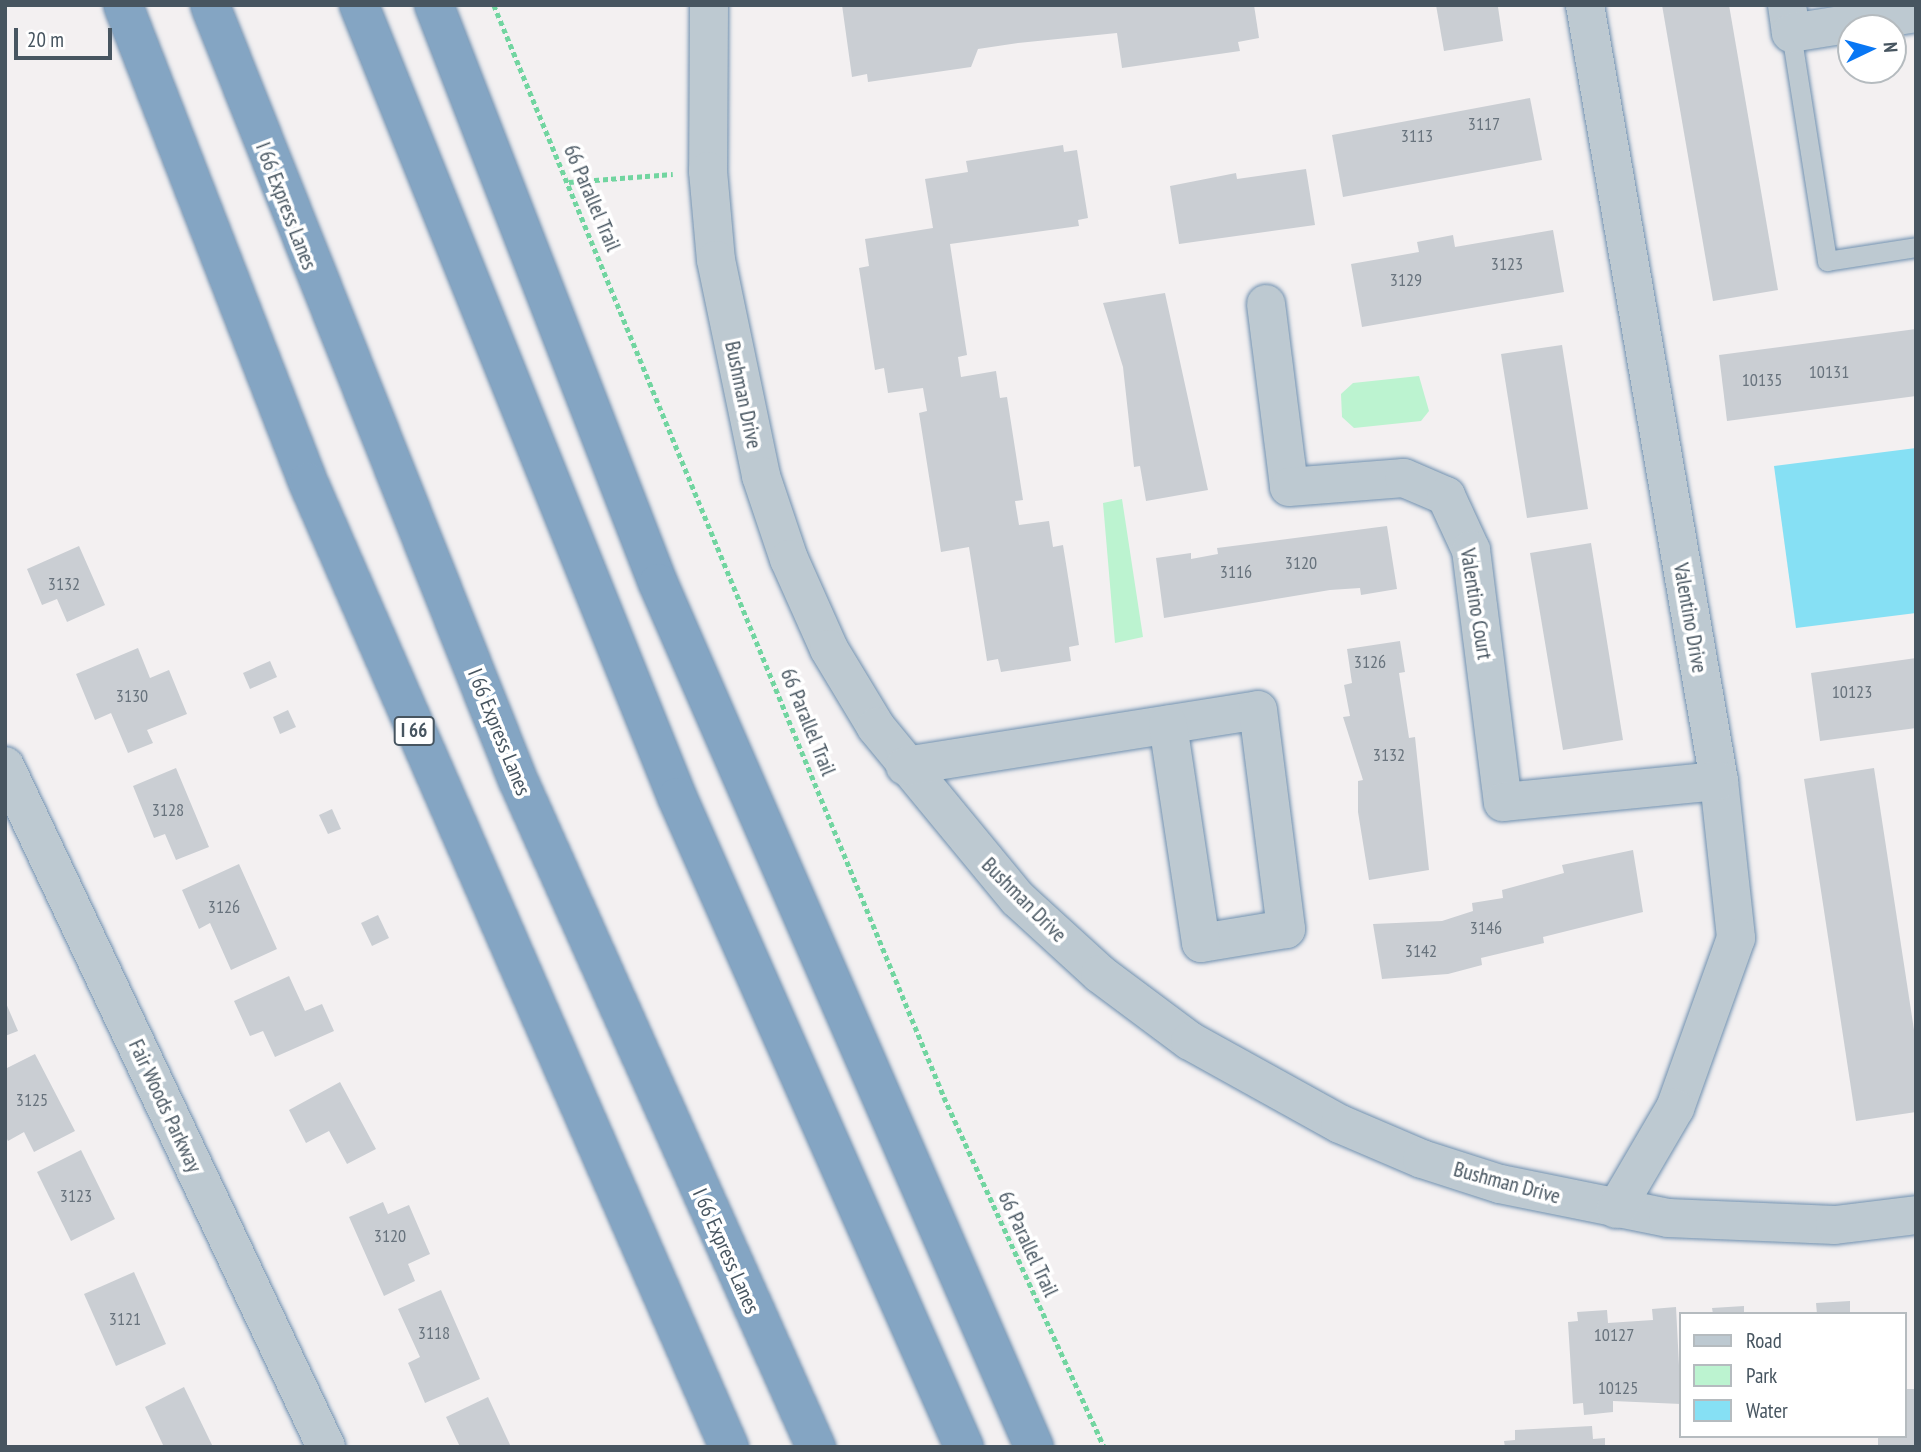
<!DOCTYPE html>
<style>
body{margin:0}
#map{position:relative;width:1921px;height:1452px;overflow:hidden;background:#f3f0f1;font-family:"PT Sans Narrow",sans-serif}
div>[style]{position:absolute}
.green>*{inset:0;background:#bcf3d0}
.water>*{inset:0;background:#86e0f4}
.building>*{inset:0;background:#caced3}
.path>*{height:4.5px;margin-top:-2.25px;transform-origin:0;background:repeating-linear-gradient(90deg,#71d5a0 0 5px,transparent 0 8.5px)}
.roads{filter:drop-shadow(0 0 2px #7090af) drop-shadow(0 0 2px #7090af)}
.lane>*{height:19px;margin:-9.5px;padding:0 9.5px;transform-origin:9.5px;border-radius:9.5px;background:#bdc9d1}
.street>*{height:38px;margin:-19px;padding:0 19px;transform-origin:19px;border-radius:19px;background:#bdc9d1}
.highway>*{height:38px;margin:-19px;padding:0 19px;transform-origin:19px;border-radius:19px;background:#84a5c3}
span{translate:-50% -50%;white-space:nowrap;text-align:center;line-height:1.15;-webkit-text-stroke:7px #fff;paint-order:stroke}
.number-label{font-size:18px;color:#68737d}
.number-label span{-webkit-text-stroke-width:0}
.shield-label span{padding:2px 5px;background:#fff;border:2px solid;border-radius:5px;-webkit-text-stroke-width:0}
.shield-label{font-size:19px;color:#475560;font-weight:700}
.street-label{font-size:21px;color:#475560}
.frame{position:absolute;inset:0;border:7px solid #475560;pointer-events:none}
.legend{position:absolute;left:1679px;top:1312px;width:228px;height:126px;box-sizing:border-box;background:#fff;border:2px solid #b5bbbf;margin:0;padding:9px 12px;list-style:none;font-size:21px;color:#475560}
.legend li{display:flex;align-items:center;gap:14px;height:35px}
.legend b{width:35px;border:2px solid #b5bbbf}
.north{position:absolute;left:1837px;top:14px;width:70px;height:70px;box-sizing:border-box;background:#fff;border:2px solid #b5bbbf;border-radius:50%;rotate:85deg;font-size:19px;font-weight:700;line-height:28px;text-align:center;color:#475560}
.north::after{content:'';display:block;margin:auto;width:24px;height:32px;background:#0977f4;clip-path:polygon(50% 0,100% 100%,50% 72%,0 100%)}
.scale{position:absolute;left:14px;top:28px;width:98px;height:32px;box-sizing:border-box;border:4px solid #475560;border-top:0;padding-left:9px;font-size:21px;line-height:24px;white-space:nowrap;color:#475560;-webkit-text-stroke:5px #fff;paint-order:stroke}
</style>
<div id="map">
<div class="green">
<div style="clip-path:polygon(1419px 376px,1429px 411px,1421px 421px,1354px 428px,1342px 417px,1341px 394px,1353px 383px)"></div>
<div style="clip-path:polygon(1122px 499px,1143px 637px,1115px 643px,1103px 503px)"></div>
</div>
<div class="water">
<div style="clip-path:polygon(1916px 448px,1916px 613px,1796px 628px,1774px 466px)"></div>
</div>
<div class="building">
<div style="clip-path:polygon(842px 5px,1254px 5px,1259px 38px,1238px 42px,1240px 51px,1122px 68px,1117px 33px,1018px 43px,978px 49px,971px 67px,868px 82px,867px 74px,852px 77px)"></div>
<div style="clip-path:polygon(1436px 5px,1498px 7px,1503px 41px,1444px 51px)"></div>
<div style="clip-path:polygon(1662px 5px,1729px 5px,1778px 290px,1713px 301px)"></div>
<div style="clip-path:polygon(1530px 98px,1542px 160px,1343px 197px,1332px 135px)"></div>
<div style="clip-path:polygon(1063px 145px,1064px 152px,1077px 150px,1088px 218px,1078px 220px,1079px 226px,950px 244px,967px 355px,958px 357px,961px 377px,996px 371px,1000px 398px,1007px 397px,1023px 500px,1015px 501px,1019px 525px,1049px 521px,1053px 547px,1063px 545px,1079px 645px,1069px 647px,1071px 661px,1001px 672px,998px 659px,987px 661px,969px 547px,941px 552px,919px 413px,927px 411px,923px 388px,888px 393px,884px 368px,875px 370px,859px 268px,869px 266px,865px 239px,933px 228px,925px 179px,968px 172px,966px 161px)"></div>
<div style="clip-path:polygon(1306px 169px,1315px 225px,1179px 244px,1170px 186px,1236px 173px,1237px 179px)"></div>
<div style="clip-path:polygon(1553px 230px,1564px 292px,1362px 327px,1351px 264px,1419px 252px,1417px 242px,1453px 235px,1455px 247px)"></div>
<div style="clip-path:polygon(1165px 293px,1208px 490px,1146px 501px,1140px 466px,1134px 467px,1123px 367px,1103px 303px)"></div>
<div style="clip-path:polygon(1916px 329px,1916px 396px,1727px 421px,1719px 355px)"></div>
<div style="clip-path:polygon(1562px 345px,1588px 509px,1527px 518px,1501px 354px)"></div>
<div style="clip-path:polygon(1387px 526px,1397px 589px,1361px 595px,1360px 588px,1330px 590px,1164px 618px,1156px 558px,1191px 553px,1191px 559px,1218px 554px,1217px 548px)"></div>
<div style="clip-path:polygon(1591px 543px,1623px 740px,1563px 750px,1530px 553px)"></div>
<div style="clip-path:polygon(79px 546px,105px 605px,67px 622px,57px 599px,42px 605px,27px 569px)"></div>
<div style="clip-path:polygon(1400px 641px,1405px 672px,1399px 673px,1409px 738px,1415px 737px,1429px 870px,1369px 880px,1358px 812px,1358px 781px,1363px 780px,1343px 717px,1350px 716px,1344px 685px,1352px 683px,1347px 649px)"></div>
<div style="clip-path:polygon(138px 648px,150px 678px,169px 670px,187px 714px,147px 730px,153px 743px,128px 753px,111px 713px,95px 720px,76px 674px)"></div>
<div style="clip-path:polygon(1916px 658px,1916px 728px,1820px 741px,1811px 673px)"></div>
<div style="clip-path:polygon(270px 661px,277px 677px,250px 689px,243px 673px)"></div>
<div style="clip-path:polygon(288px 710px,296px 727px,280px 734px,273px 717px)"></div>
<div style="clip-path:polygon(176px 768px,209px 847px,176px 860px,165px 834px,154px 838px,133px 786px)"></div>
<div style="clip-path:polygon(1874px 768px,1916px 1043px,1916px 1112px,1856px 1121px,1804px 779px)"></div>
<div style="clip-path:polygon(332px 809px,341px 829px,328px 834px,319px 815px)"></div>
<div style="clip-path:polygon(1633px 850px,1643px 912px,1543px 937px,1544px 943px,1481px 958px,1482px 965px,1448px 974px,1382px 979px,1373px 924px,1442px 921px,1473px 911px,1472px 903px,1503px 898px,1502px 890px,1564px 873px,1562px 865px)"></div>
<div style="clip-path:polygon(239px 864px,277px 949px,231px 970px,210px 923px,199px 929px,182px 890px)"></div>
<div style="clip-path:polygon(378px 915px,389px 938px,372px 946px,361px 923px)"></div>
<div style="clip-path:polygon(289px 976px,305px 1011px,322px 1004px,334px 1031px,275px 1057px,263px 1031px,250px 1036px,234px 1001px)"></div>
<div style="clip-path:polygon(5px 1001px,18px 1031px,5px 1036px)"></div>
<div style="clip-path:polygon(35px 1054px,75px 1131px,34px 1152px,24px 1132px,8px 1141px,5px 1135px,5px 1069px)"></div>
<div style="clip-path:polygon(340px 1082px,376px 1149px,347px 1164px,329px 1131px,306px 1143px,289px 1110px)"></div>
<div style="clip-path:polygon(81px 1150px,115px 1219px,71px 1241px,37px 1172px)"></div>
<div style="clip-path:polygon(383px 1202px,388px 1214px,409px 1205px,430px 1254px,408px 1264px,415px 1281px,384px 1296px,349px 1217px)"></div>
<div style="clip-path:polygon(134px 1272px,166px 1344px,116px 1366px,84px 1294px)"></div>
<div style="clip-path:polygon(441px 1290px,480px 1379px,425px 1403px,408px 1363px,420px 1357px,398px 1309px)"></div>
<div style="clip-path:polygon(1850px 1301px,1850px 1312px,1858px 1314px,1817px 1314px,1816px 1303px)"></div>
<div style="clip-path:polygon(1744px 1306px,1744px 1314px,1713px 1314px,1712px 1308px)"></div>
<div style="clip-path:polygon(1676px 1307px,1681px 1404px,1613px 1401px,1613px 1412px,1584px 1415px,1583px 1403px,1573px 1404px,1568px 1322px,1578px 1321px,1577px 1312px,1607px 1310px,1608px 1323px,1653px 1320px,1652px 1309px)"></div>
<div style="clip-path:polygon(184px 1387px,213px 1447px,164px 1447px,145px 1407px)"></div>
<div style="clip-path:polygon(1905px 1389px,1916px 1389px,1916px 1447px,1878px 1447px,1878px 1436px,1905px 1436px)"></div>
<div style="clip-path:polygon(488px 1397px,511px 1447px,460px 1447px,446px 1417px)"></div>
<div style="clip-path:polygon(1592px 1426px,1593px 1439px,1605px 1438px,1605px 1447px,1505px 1447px,1504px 1441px,1515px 1440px,1515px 1430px)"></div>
</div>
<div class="path">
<div style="left:494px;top:5px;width:1181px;rotate:67.6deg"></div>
<div style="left:944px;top:1097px;width:385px;rotate:65.4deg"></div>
<div style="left:569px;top:182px;width:104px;rotate:-4.4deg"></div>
</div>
<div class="roads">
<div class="lane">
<div style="left:1791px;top:33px;width:231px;rotate:81deg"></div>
<div style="left:1827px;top:261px;width:90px;rotate:-8.9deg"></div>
</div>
<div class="street">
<div style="left:709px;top:5px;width:166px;rotate:90.3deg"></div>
<div style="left:708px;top:171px;width:89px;rotate:84.9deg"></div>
<div style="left:716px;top:260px;width:221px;rotate:78.2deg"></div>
<div style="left:761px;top:476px;width:88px;rotate:71.4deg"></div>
<div style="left:789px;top:559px;width:98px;rotate:66deg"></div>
<div style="left:829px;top:649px;width:91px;rotate:58.9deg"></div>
<div style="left:876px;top:727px;width:223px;rotate:50.5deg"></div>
<div style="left:1018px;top:899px;width:111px;rotate:42.4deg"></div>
<div style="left:1100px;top:974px;width:112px;rotate:36.7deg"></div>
<div style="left:1190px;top:1041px;width:171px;rotate:29deg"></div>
<div style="left:1340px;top:1124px;width:89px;rotate:23.1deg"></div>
<div style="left:1422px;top:1159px;width:82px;rotate:17.8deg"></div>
<div style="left:1500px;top:1184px;width:171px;rotate:11.4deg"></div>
<div style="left:1668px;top:1218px;width:167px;rotate:2.4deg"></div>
<div style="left:1835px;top:1225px;width:82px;rotate:-7deg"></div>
<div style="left:1585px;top:5px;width:787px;rotate:80.2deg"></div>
<div style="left:1719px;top:781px;width:158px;rotate:83.8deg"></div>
<div style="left:1736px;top:938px;width:181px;rotate:109.7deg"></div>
<div style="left:1675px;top:1108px;width:117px;rotate:120.3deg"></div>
<div style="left:1787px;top:5px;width:28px;rotate:82deg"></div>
<div style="left:1791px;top:33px;width:127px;rotate:-9.1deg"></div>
<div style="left:1266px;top:304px;width:184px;rotate:82.8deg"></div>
<div style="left:1289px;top:487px;width:115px;rotate:-4.5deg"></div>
<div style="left:1404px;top:478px;width:46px;rotate:23.2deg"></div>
<div style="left:1446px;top:496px;width:60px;rotate:65.2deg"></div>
<div style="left:1471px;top:550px;width:254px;rotate:82.8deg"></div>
<div style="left:1503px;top:802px;width:217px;rotate:-5.6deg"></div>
<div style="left:5px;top:766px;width:753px;rotate:64.76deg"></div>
<div style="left:905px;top:766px;width:357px;rotate:-9deg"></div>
<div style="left:1258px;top:710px;width:221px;rotate:82.7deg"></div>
<div style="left:1286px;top:929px;width:86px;rotate:170.6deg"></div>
<div style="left:1201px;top:943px;width:221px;rotate:-98.6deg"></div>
</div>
<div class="highway">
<div style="left:123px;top:5px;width:512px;rotate:68.8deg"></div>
<div style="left:308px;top:482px;width:1053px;rotate:66.43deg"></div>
<div style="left:210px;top:5px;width:834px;rotate:68.33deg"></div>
<div style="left:518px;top:780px;width:731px;rotate:65.93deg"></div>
<div style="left:359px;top:5px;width:853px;rotate:68.12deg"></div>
<div style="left:677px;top:797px;width:711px;rotate:66.18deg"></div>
<div style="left:434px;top:5px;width:620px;rotate:68.82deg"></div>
<div style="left:658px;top:583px;width:942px;rotate:66.48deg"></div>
</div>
</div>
<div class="number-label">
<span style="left:1484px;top:124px">3117</span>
<span style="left:1417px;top:136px">3113</span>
<span style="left:1507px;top:264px">3123</span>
<span style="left:1406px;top:280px">3129</span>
<span style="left:1829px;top:372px">10131</span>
<span style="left:1762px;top:380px">10135</span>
<span style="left:1301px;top:563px">3120</span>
<span style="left:1236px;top:572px">3116</span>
<span style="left:64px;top:584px">3132</span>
<span style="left:1370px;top:662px">3126</span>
<span style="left:1852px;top:692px">10123</span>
<span style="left:132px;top:696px">3130</span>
<span style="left:1389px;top:755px">3132</span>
<span style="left:168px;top:810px">3128</span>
<span style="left:224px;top:907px">3126</span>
<span style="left:1486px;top:928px">3146</span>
<span style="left:1421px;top:951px">3142</span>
<span style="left:32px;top:1100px">3125</span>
<span style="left:76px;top:1196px">3123</span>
<span style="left:390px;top:1236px">3120</span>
<span style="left:125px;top:1319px">3121</span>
<span style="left:434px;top:1333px">3118</span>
<span style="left:1614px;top:1335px">10127</span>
<span style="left:1618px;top:1388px">10125</span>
</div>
<div class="shield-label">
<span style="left:414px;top:731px">I 66</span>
</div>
<div class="street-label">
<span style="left:592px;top:198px;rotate:67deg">66 Parallel Trail</span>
<span style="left:286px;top:206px;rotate:69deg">I 66 Express Lanes</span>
<span style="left:743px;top:395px;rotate:78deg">Bushman Drive</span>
<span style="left:1476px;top:604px;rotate:81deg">Valentino Court</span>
<span style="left:1690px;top:618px;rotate:80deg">Valentino Drive</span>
<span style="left:808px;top:722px;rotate:68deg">66 Parallel Trail</span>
<span style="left:499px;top:732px;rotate:68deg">I 66 Express Lanes</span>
<span style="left:1024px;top:900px;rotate:45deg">Bushman Drive</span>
<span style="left:165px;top:1106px;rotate:65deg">Fair Woods Parkway</span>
<span style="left:1507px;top:1183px;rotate:15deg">Bushman Drive</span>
<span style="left:1028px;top:1244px;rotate:65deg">66 Parallel Trail</span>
<span style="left:726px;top:1251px;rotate:66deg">I 66 Express Lanes</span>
</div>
<div class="frame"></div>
<ul class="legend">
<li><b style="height:9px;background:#bdc9d1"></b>Road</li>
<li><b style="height:19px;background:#bcf3d0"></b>Park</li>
<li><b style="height:19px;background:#86e0f4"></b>Water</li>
</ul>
<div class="north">N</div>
<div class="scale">20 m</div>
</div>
